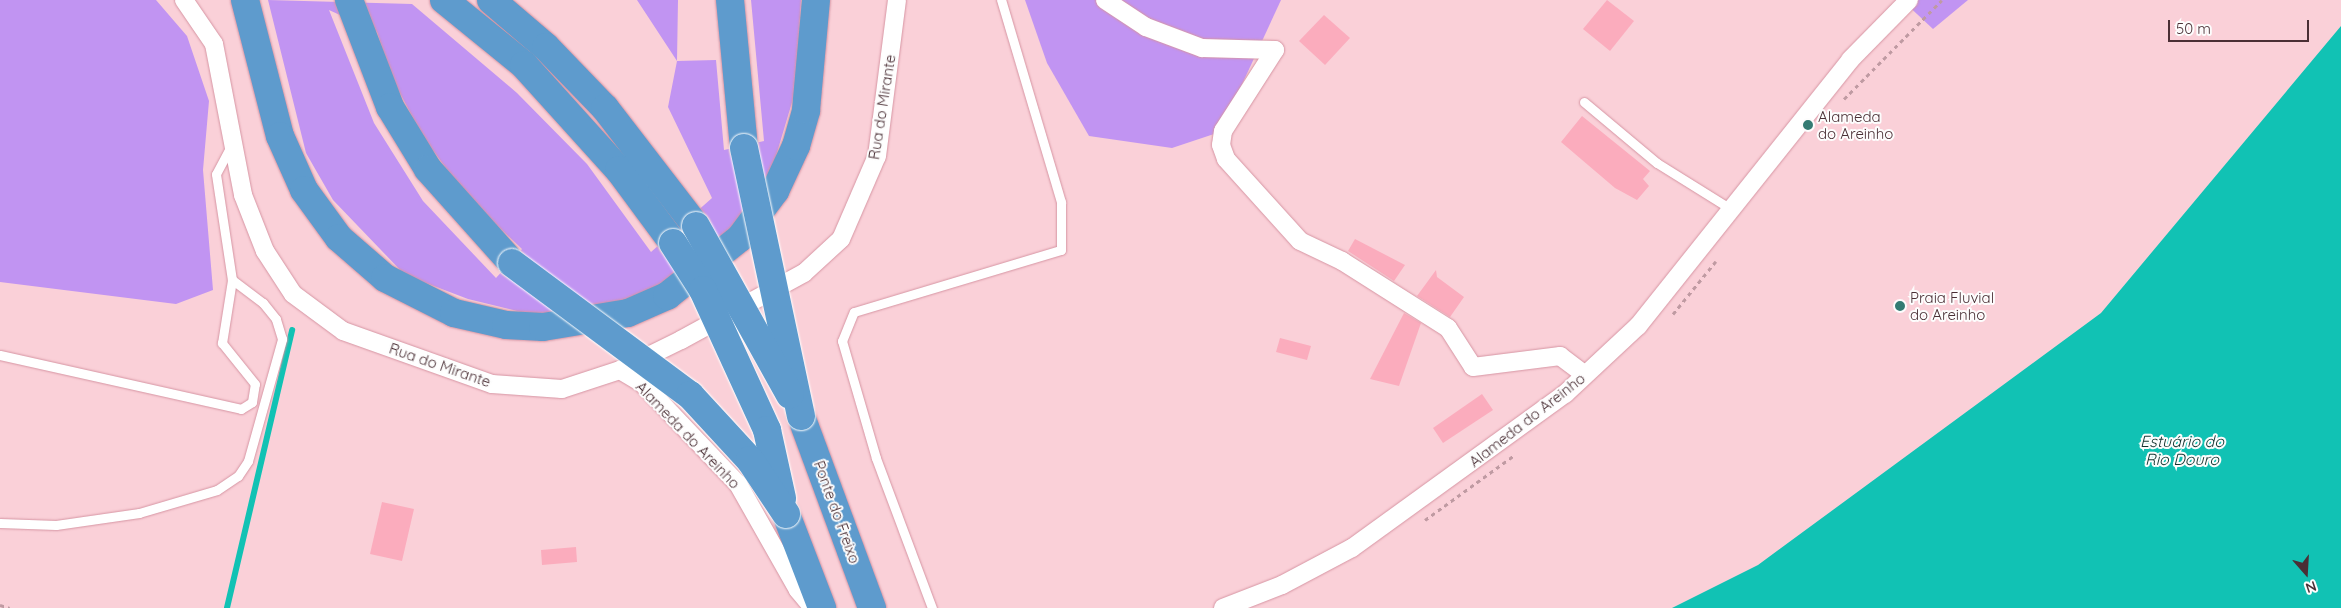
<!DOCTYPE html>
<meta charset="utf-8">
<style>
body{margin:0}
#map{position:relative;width:2341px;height:608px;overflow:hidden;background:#fad0d8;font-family:Quicksand,sans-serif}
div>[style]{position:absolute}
.green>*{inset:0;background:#c194f2}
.water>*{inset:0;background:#11c2b4}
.stream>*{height:5.5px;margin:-2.75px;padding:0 2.75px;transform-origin:2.75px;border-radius:2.75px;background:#11c2b4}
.building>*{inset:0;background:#fbacbd}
.path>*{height:3px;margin-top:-1.5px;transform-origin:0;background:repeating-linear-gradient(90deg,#bf9aa2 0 4px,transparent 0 8px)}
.roads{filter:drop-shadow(0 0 1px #d695a3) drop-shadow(0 0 1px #d695a3)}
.service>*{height:9px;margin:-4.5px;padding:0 4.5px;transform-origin:4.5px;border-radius:4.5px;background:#fff}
.minor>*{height:18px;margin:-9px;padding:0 9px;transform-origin:9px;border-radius:9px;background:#fff}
.motorway>*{height:28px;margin:-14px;padding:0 14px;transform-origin:14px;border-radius:14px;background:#5e9bcd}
.bridges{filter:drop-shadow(0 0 1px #fff) drop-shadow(0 0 1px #fff)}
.motorway-bridge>*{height:28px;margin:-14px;padding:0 14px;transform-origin:14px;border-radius:14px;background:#5e9bcd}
.dots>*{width:14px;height:14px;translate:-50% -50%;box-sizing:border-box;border:2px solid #fdfdfd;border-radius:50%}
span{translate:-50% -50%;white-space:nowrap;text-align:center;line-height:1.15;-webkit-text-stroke:4px #fdfdfd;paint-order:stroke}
.street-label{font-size:15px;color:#4a2f35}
.poi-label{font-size:15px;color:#4a2f35}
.left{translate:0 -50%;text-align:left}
.water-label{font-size:16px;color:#13332f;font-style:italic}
.north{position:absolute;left:2281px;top:548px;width:50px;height:50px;-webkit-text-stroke:4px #fdfdfd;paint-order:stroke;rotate:161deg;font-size:14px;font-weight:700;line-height:20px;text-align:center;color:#4a2f35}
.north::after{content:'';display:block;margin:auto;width:18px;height:22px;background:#4a2f35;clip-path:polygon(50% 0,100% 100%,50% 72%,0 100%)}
.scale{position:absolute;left:2168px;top:20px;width:141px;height:22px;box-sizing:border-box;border:2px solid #4a2f35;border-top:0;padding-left:6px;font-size:15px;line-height:18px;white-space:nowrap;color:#4a2f35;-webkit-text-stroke:4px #fdfdfd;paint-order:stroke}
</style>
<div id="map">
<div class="green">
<div style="clip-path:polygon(0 0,156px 0,187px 36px,209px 101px,203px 170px,213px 290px,176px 304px,0 282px)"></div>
<div style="clip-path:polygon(evenodd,268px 0,412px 4px,517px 93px,587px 164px,651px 252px,712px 198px,668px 107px,677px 61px,637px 0,678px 0,677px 61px,716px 60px,724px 150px,764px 141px,751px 0,801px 0,796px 89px,770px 176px,734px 231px,665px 283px,625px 300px,533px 315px,468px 299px,405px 275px,333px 200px,306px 153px,268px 0,329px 10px,377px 32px,392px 78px,422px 135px,466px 196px,522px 249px,496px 278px,423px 201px,374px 123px,329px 10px)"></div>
<div style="clip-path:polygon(1025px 0,1281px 0,1220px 132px,1172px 148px,1089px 136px,1047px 63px)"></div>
<div style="clip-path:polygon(1902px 0,1968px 0,1933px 29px)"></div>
</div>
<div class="water">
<div style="clip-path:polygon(2341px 26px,2341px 608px,1672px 608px,1758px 565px,2101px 313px)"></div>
</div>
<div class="stream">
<div style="left:227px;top:608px;width:285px;rotate:-76.8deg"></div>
</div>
<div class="building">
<div style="clip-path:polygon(1607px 0,1634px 21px,1610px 51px,1583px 29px)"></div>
<div style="clip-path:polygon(1324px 15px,1350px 38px,1325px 65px,1299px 41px)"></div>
<div style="clip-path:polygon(1582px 116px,1650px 171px,1643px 179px,1649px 186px,1637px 200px,1615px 188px,1561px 142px)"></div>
<div style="clip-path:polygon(1355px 239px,1405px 265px,1394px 281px,1348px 251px)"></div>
<div style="clip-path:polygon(1436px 270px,1437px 277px,1464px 297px,1450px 317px,1417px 296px)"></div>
<div style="clip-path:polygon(1404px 313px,1421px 323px,1399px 386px,1370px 379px)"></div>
<div style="clip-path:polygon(1280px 338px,1311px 346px,1307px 360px,1276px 352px)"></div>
<div style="clip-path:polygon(1482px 394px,1493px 410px,1443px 443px,1433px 428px)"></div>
<div style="clip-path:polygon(382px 502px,414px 509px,402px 561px,370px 554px)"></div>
<div style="clip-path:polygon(576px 547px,577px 562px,542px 565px,541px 550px)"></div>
</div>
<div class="path">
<div style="left:1844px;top:99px;width:139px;rotate:-45.3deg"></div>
<div style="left:1673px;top:314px;width:68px;rotate:-50.9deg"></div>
<div style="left:1425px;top:520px;width:109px;rotate:-36deg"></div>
<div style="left:0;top:605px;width:10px;rotate:17deg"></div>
</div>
<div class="roads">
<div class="service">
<div style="left:1584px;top:102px;width:95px;rotate:39.9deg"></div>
<div style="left:1657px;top:163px;width:87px;rotate:31.9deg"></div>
<div style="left:0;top:355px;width:247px;rotate:12.6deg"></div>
<div style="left:241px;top:409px;width:13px;rotate:-32deg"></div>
<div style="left:252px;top:402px;width:18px;rotate:-81deg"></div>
<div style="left:255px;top:384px;width:53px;rotate:-128.8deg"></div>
<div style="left:222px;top:343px;width:64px;rotate:-81deg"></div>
<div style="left:0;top:523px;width:56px;rotate:2deg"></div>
<div style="left:56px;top:525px;width:84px;rotate:-8.2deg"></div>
<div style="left:139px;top:513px;width:81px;rotate:-16.4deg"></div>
<div style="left:217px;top:490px;width:25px;rotate:-34deg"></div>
<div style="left:238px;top:476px;width:18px;rotate:-56deg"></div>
<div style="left:248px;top:461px;width:127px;rotate:-74.4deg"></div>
<div style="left:282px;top:339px;width:21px;rotate:-107deg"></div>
<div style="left:276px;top:319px;width:21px;rotate:-129deg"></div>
<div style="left:263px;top:303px;width:39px;rotate:-143deg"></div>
<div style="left:232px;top:280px;width:107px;rotate:-98.6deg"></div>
<div style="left:216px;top:174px;width:32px;rotate:-62deg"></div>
<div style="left:932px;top:608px;width:160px;rotate:-110.5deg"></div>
<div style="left:876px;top:458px;width:122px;rotate:-106.2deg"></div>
<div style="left:842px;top:341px;width:31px;rotate:-68deg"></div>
<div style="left:854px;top:312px;width:216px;rotate:-16.7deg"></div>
<div style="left:1061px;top:250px;width:48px;rotate:-90deg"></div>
<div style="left:1061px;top:202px;width:211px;rotate:-106.5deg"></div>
</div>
<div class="minor">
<div style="left:184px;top:0;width:53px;rotate:55.7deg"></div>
<div style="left:214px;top:44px;width:154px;rotate:79.1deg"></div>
<div style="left:243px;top:195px;width:60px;rotate:68.6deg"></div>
<div style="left:265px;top:251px;width:51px;rotate:56.9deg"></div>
<div style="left:293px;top:294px;width:62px;rotate:36.5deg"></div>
<div style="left:343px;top:331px;width:158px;rotate:19.6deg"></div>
<div style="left:492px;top:384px;width:70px;rotate:4.1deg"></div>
<div style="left:562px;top:389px;width:61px;rotate:-18.1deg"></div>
<div style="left:620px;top:370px;width:68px;rotate:-26.2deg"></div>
<div style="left:681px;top:340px;width:140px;rotate:-28.6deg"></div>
<div style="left:804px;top:273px;width:50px;rotate:-42.6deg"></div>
<div style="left:841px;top:239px;width:90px;rotate:-66.6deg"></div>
<div style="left:877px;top:156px;width:157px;rotate:-82.7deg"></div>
<div style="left:1105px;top:0;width:49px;rotate:33.4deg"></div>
<div style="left:1146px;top:27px;width:60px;rotate:20.6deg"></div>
<div style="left:1202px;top:48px;width:73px;rotate:1.6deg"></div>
<div style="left:1275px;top:50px;width:96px;rotate:122.7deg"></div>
<div style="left:1223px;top:131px;width:14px;rotate:98deg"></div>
<div style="left:1221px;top:145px;width:15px;rotate:70deg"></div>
<div style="left:1226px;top:159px;width:110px;rotate:47.9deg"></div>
<div style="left:1300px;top:241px;width:47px;rotate:25.5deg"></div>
<div style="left:1342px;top:261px;width:125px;rotate:32.3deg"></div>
<div style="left:1448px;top:328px;width:46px;rotate:57.3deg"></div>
<div style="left:1473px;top:367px;width:88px;rotate:-7.2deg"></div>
<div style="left:1560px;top:356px;width:31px;rotate:37deg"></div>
<div style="left:620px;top:370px;width:27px;rotate:31deg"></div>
<div style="left:643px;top:384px;width:138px;rotate:46.5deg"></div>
<div style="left:738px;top:484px;width:122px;rotate:60.5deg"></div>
<div style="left:798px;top:590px;width:23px;rotate:50deg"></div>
<div style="left:1223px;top:608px;width:63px;rotate:-21.3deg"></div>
<div style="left:1282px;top:585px;width:79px;rotate:-27.9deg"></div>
<div style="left:1352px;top:548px;width:263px;rotate:-35.9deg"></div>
<div style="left:1565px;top:394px;width:100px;rotate:-43deg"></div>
<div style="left:1638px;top:326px;width:340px;rotate:-51.4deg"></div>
<div style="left:1850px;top:60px;width:84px;rotate:-45.5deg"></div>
</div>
<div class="motorway">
<div style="left:245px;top:0;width:140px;rotate:75.6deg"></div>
<div style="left:280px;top:136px;width:59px;rotate:66deg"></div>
<div style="left:304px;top:190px;width:59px;rotate:53.9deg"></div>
<div style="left:339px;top:238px;width:61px;rotate:41deg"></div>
<div style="left:385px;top:278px;width:77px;rotate:26.9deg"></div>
<div style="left:454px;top:313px;width:53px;rotate:13deg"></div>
<div style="left:506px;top:325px;width:37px;rotate:3deg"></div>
<div style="left:543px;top:327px;width:86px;rotate:-9.4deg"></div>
<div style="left:628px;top:313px;width:43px;rotate:-23.6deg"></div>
<div style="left:667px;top:296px;width:93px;rotate:-38.5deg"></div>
<div style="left:740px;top:238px;width:59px;rotate:-53.3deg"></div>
<div style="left:775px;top:191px;width:50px;rotate:-65deg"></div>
<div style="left:796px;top:146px;width:37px;rotate:-74deg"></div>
<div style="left:806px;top:110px;width:110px;rotate:-84.8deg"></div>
<div style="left:349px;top:0;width:115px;rotate:69deg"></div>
<div style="left:390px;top:107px;width:73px;rotate:58.5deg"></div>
<div style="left:428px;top:169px;width:126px;rotate:48.2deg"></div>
<div style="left:444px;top:0;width:103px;rotate:39.1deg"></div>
<div style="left:524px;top:65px;width:142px;rotate:47.9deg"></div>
<div style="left:619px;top:170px;width:91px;rotate:53.5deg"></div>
<div style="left:491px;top:0;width:72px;rotate:40.5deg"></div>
<div style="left:546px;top:47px;width:85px;rotate:46deg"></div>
<div style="left:605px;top:108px;width:149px;rotate:52.4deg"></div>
<div style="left:730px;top:0;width:149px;rotate:84.6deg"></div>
<div style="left:801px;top:416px;width:205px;rotate:69.7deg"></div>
<div style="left:786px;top:514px;width:101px;rotate:69deg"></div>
</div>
</div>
<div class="bridges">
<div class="motorway-bridge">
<div style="left:744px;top:148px;width:274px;rotate:78deg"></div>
<div style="left:696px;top:226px;width:193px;rotate:60.9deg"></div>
<div style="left:673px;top:243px;width:56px;rotate:57.4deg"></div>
<div style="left:703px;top:290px;width:154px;rotate:65.4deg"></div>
<div style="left:767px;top:430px;width:70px;rotate:77.6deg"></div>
<div style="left:512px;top:263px;width:222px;rotate:36.6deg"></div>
<div style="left:690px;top:395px;width:88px;rotate:47.3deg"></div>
<div style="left:750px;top:460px;width:65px;rotate:56.3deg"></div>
</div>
</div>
<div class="dots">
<div style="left:1808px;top:125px;background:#347b73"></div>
<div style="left:1900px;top:306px;background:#347b73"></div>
</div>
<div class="street-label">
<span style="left:882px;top:107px;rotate:-81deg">Rua do Mirante</span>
<span style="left:440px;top:365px;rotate:19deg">Rua do Mirante</span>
<span style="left:1527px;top:420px;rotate:-38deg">Alameda do Areinho</span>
<span style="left:688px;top:435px;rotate:46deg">Alameda do Areinho</span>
<span style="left:837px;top:512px;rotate:70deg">Ponte do Freixo</span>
</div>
<div class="poi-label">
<span class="left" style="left:1818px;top:125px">Alameda<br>do Areinho</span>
<span class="left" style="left:1910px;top:306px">Praia Fluvial<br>do Areinho</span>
</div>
<div class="water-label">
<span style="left:2182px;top:450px">Estuário do<br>Rio Douro</span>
</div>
<div class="north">N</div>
<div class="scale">50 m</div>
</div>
